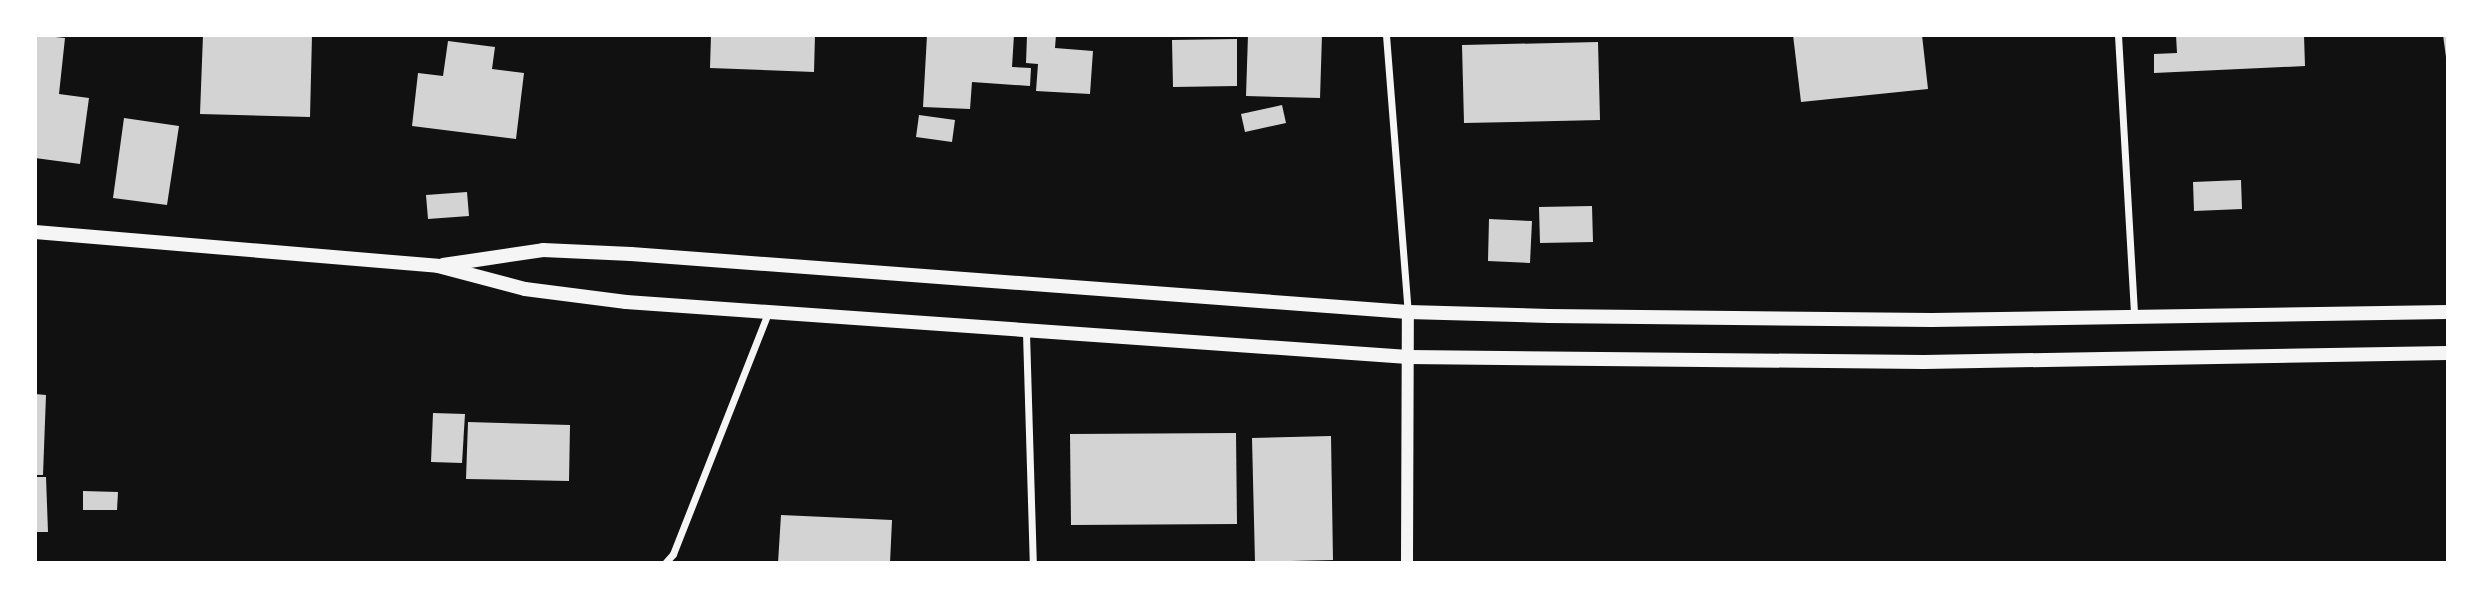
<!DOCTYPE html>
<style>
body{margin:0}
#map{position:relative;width:2483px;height:598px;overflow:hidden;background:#111;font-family:"Public Sans",sans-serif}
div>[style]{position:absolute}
.building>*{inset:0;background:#d3d3d3}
.minor>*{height:7px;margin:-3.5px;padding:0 3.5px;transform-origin:3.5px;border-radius:3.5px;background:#f5f5f5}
.tertiary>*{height:12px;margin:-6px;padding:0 6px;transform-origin:6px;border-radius:6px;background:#f5f5f5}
.secondary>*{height:14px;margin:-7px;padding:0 7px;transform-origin:7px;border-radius:7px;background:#f5f5f5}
span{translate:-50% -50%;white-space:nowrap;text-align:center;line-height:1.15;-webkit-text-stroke:5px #fff;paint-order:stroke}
.frame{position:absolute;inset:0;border:37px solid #fff;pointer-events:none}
</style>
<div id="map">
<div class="building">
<div style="clip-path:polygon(36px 35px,65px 38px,59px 94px,89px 98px,80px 164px,35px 158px)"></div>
<div style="clip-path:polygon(203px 35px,312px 35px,310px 117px,200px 114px)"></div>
<div style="clip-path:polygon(711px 35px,815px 35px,814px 72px,710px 68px)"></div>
<div style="clip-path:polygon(927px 35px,1014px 35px,1012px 67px,1031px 68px,1030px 86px,972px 82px,970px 109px,923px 107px)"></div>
<div style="clip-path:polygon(1027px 35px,1056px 35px,1055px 48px,1093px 51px,1090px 94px,1036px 91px,1038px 64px,1026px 63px)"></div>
<div style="clip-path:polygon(1248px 35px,1322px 35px,1320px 98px,1246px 96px)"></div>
<div style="clip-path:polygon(1793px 35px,1922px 35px,1928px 89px,1801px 102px)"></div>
<div style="clip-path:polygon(2176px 35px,2304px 35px,2305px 66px,2154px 73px,2154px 54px,2177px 53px)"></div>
<div style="clip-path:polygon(2443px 35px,2448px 35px,2448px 56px,2446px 57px)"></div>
<div style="clip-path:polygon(1237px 39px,1237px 86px,1173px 87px,1172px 40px)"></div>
<div style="clip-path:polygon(448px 41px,495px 47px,492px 69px,524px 73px,516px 139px,412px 126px,418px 73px,443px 76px)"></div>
<div style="clip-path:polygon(1598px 42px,1600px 120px,1464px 123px,1462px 45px)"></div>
<div style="clip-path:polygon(1282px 105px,1286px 123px,1245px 132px,1241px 114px)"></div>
<div style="clip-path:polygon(919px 115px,955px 120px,952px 142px,916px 137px)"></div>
<div style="clip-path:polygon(124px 118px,179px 126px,167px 205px,113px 198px)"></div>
<div style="clip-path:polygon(2241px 180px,2242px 209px,2194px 211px,2193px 182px)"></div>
<div style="clip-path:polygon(467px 192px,469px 216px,428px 219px,426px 195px)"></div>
<div style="clip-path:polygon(1592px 206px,1593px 242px,1540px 243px,1539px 207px)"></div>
<div style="clip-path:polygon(1489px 219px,1532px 221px,1530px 263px,1488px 261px)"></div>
<div style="clip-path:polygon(35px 394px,46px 395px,43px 475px,35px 475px)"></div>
<div style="clip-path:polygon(433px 413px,465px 414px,462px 463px,431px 462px)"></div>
<div style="clip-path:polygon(468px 422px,570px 425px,569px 481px,466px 479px)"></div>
<div style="clip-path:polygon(1236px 433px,1237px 524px,1071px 525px,1070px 434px)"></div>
<div style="clip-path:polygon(1331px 436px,1333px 560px,1255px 562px,1252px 438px)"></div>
<div style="clip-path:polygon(35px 477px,46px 477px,48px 532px,35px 532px)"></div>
<div style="clip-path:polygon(83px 491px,118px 492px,117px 510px,83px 510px)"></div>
<div style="clip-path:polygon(781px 515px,892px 520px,890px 563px,778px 563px)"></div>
</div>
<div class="minor">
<div style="left:1386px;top:35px;width:278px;rotate:85.5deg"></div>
<div style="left:2118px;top:35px;width:281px;rotate:86.7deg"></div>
<div style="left:1026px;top:333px;width:230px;rotate:88.3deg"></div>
<div style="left:665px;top:563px;width:12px;rotate:-48deg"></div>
<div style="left:673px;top:554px;width:259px;rotate:-68.5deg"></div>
</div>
<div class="tertiary">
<div style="left:1407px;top:563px;width:251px;rotate:-89.8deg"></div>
</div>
<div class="secondary">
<div style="left:35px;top:232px;width:404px;rotate:4.8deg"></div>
<div style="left:438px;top:266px;width:90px;rotate:14.8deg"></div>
<div style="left:525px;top:289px;width:102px;rotate:7.3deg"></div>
<div style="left:626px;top:302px;width:784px;rotate:4.02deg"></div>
<div style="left:1408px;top:357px;width:516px;rotate:0.56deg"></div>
<div style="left:1924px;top:362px;width:524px;rotate:-0.98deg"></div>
<div style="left:443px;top:265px;width:101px;rotate:-8.5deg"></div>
<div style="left:543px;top:250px;width:88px;rotate:2.6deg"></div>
<div style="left:631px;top:254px;width:779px;rotate:4.27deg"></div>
<div style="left:1408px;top:312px;width:141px;rotate:1.6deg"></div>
<div style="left:1549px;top:316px;width:383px;rotate:0.6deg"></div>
<div style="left:1932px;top:320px;width:516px;rotate:-0.89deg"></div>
</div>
<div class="frame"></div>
</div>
